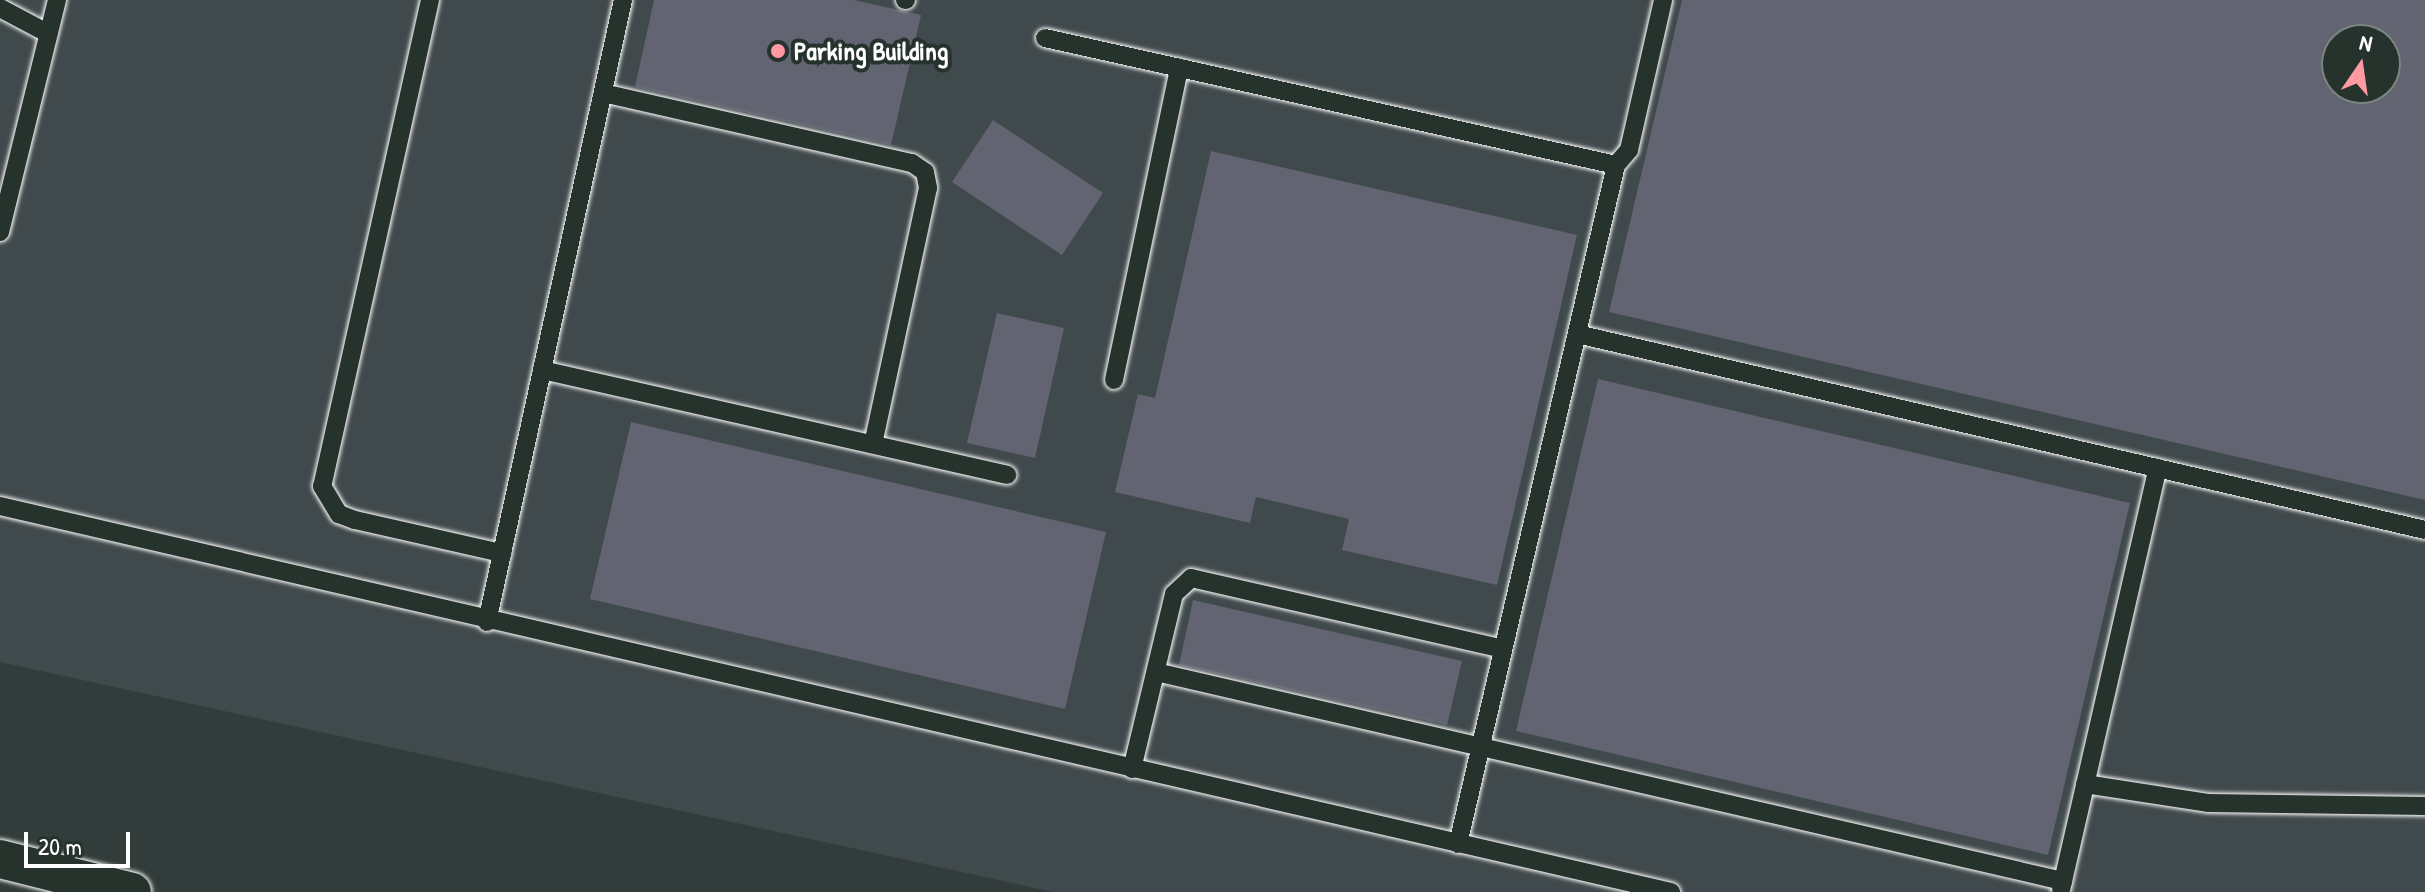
<!DOCTYPE html>
<style>
body{margin:0}
#map{position:relative;width:2425px;height:892px;overflow:hidden;background:#323d3b;font-family:"Patrick Hand",sans-serif}
div>[style]{position:absolute}
.built>*{inset:0;background:#40494b}
.building>*{inset:0;background:#626471}
.roads{filter:drop-shadow(0 0 2px #fff) drop-shadow(0 0 2px #fff)}
.lane>*{height:18px;margin:-9px;padding:0 9px;transform-origin:9px;border-radius:9px;background:#26332d}
.street>*{height:38px;margin:-19px;padding:0 19px;transform-origin:19px;border-radius:19px;background:#26332d}
.dots>*{width:22px;height:22px;translate:-50% -50%;box-sizing:border-box;border:4px solid #26332d;border-radius:50%}
span{translate:-50% -50%;white-space:nowrap;text-align:center;line-height:1.15;-webkit-text-stroke:8px #26332d;paint-order:stroke}
.poi-label{font-size:26px;color:#fff;font-weight:700}
.left{translate:0 -50%;text-align:left}
.north{position:absolute;left:2321px;top:24px;width:80px;height:80px;box-sizing:border-box;background:#26332d;border:2px solid #7d8581;border-radius:50%;rotate:13deg;font-size:22px;font-weight:700;line-height:32px;text-align:center;color:#fff}
.north::after{content:'';display:block;margin:auto;width:28px;height:36px;background:#ff9aa2;clip-path:polygon(50% 0,100% 100%,50% 72%,0 100%)}
.scale{position:absolute;left:24px;top:832px;width:106px;height:36px;box-sizing:border-box;border:4px solid #fff;border-top:0;padding-left:10px;font-size:24px;line-height:28px;white-space:nowrap;color:#fff;-webkit-text-stroke:6px #26332d;paint-order:stroke}
</style>
<div id="map">
<div class="built">
<div style="clip-path:polygon(evenodd,0 0,2425px 0,2425px 892px,1053px 892px,0 662px,0 0,2337px 40px,2385px 40px,2385px 88px,2337px 88px,2337px 40px)"></div>
</div>
<div class="building">
<div style="clip-path:polygon(654px 0,854px 0,921px 15px,891px 145px,635px 87px)"></div>
<div style="clip-path:polygon(evenodd,1682px 0,2425px 0,2425px 500px,1609px 312px,1682px 0,2337px 40px,2385px 40px,2385px 88px,2337px 88px,2337px 40px)"></div>
<div style="clip-path:polygon(993px 120px,1103px 193px,1062px 255px,952px 182px)"></div>
<div style="clip-path:polygon(1211px 151px,1577px 235px,1497px 585px,1342px 550px,1349px 519px,1256px 497px,1250px 523px,1115px 492px,1138px 394px,1155px 398px)"></div>
<div style="clip-path:polygon(997px 313px,1064px 328px,1035px 458px,967px 443px)"></div>
<div style="clip-path:polygon(1598px 379px,2130px 503px,2048px 855px,1516px 731px)"></div>
<div style="clip-path:polygon(631px 422px,1106px 532px,1065px 709px,590px 599px)"></div>
<div style="clip-path:polygon(1193px 600px,1462px 661px,1447px 725px,1179px 665px)"></div>
</div>
<div class="roads">
<div class="lane">
<div style="left:430px;top:0;width:498px;rotate:102.5deg"></div>
<div style="left:322px;top:486px;width:33px;rotate:59deg"></div>
<div style="left:339px;top:514px;width:17px;rotate:21deg"></div>
<div style="left:355px;top:520px;width:151px;rotate:12.7deg"></div>
<div style="left:905px;top:0;width:1px"></div>
<div style="left:0;top:8px;width:55px;rotate:28deg"></div>
<div style="left:1045px;top:38px;width:585px;rotate:12.54deg"></div>
<div style="left:1616px;top:165px;width:697px;rotate:103.1deg"></div>
<div style="left:603px;top:93px;width:317px;rotate:12.8deg"></div>
<div style="left:912px;top:163px;width:16px;rotate:35deg"></div>
<div style="left:925px;top:172px;width:16px;rotate:79deg"></div>
<div style="left:928px;top:188px;width:262px;rotate:102.1deg"></div>
<div style="left:1616px;top:165px;width:20px;rotate:-49deg"></div>
<div style="left:1629px;top:150px;width:154px;rotate:-77.2deg"></div>
<div style="left:0;top:232px;width:239px;rotate:-76.2deg"></div>
<div style="left:1577px;top:334px;width:870px;rotate:13.01deg"></div>
<div style="left:542px;top:370px;width:477px;rotate:12.7deg"></div>
<div style="left:1114px;top:380px;width:319px;rotate:-78.2deg"></div>
<div style="left:0;top:506px;width:1715px;rotate:13.01deg"></div>
<div style="left:487px;top:622px;width:637px;rotate:-77.67deg"></div>
<div style="left:1156px;top:672px;width:931px;rotate:12.98deg"></div>
<div style="left:1132px;top:769px;width:180px;rotate:-76.5deg"></div>
<div style="left:1174px;top:594px;width:23px;rotate:-43deg"></div>
<div style="left:1191px;top:578px;width:320px;rotate:12.8deg"></div>
<div style="left:2085px;top:784px;width:124px;rotate:8.8deg"></div>
<div style="left:2208px;top:803px;width:217px;rotate:0.8deg"></div>
<div style="left:2061px;top:890px;width:433px;rotate:-77.1deg"></div>
</div>
<div class="street">
<div style="left:0;top:859px;width:136px;rotate:14deg"></div>
</div>
</div>
<div class="dots">
<div style="left:778px;top:51px;background:#ff9aa2"></div>
</div>
<div class="poi-label">
<span class="left" style="left:794px;top:51px">Parking Building</span>
</div>
<div class="north">N</div>
<div class="scale">20 m</div>
</div>
